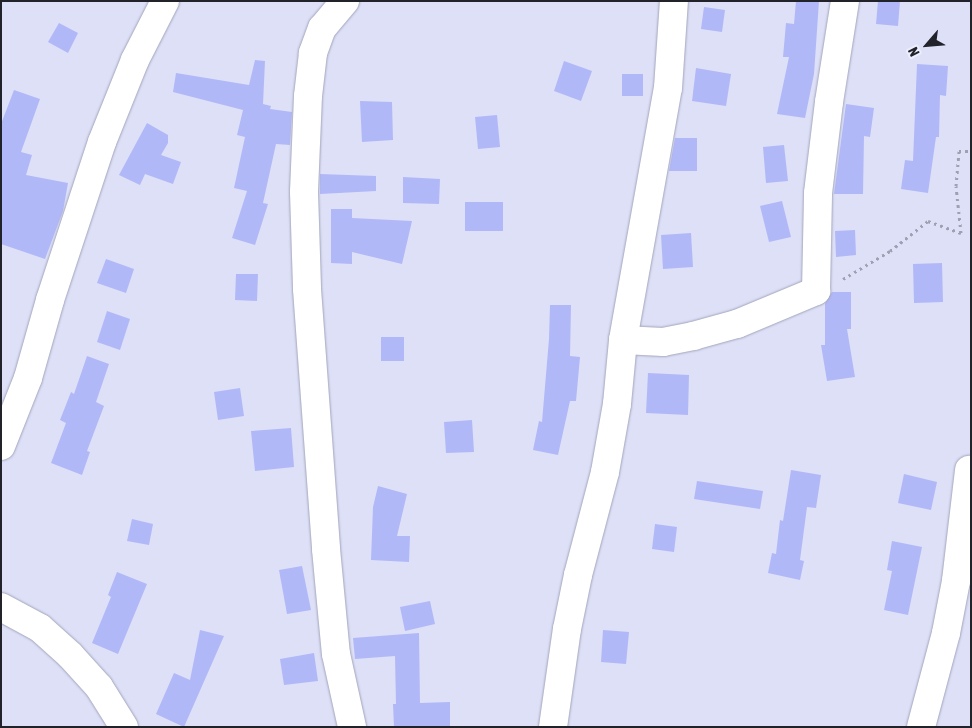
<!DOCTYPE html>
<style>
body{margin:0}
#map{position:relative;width:972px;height:728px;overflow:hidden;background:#dde0f7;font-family:"Asap Condensed",sans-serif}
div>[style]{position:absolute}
.building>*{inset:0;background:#b1b8f7}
.path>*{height:3px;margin-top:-1.5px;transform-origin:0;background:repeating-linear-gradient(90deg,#9fa1b3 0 2.5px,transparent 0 6.5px)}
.roads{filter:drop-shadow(0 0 1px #a2a5ba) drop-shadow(0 0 1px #a2a5ba)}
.minor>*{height:28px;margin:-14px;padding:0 14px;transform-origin:14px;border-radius:14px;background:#fff}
span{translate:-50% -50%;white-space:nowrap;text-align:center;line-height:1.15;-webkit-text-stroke:5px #eceefc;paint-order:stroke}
.frame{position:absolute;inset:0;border:2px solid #21222a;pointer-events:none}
.north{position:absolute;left:902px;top:20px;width:50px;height:50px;-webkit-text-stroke:4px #eceefc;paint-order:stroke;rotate:243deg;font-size:14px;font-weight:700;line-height:20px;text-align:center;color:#21222a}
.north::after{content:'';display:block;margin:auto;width:18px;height:22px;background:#21222a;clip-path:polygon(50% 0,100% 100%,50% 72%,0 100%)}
</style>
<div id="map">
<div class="building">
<div style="clip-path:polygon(796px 1px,819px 1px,814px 74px,805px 118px,777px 114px,789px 57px,783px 57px,786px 23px,794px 24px)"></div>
<div style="clip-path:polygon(878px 1px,900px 1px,898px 26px,876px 24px)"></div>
<div style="clip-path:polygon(704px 7px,725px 10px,722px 32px,701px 29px)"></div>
<div style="clip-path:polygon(59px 23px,78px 33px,68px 53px,48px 42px)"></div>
<div style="clip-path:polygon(255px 60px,265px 61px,263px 104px,271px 106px,270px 109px,292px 112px,290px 145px,276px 144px,263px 203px,268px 204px,255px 245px,232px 238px,247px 191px,234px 188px,245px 137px,237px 135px,243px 110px,173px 92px,176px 73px,249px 85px)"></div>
<div style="clip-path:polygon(564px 61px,592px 71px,581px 101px,554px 91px)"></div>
<div style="clip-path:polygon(917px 64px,948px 66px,946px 96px,940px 95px,939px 137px,936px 137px,928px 193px,901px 189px,905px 160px,913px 161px)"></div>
<div style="clip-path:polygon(696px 68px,731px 74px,726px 106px,692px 101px)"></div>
<div style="clip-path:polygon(622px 74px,643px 74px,643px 96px,622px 96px)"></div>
<div style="clip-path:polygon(14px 90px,40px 99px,21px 152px,32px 155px,26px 175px,68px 183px,63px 211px,45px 259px,1px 244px,1px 124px)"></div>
<div style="clip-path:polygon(360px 101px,392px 102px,393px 140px,362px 142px)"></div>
<div style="clip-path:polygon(846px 104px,874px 108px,870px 137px,864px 136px,863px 194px,834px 194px)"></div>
<div style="clip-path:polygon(497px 115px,500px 147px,478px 149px,475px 117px)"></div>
<div style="clip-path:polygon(147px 123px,168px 135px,168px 143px,161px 155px,181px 162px,173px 184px,145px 174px,140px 185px,119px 175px)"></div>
<div style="clip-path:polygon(675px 138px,697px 138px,697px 171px,669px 171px)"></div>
<div style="clip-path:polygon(784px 145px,788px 181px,766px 183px,763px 147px)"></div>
<div style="clip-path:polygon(320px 174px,376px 176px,376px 191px,320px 194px)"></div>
<div style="clip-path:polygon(403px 177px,440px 179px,439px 204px,403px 203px)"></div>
<div style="clip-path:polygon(782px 201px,791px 237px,769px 242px,760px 206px)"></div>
<div style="clip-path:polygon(465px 202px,503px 202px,503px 231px,465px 231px)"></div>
<div style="clip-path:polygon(331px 209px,352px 209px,352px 218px,412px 221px,402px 264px,352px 252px,352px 264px,331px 263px)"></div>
<div style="clip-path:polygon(855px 230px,856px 255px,836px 257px,835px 231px)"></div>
<div style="clip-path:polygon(691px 233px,693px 267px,663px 269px,661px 235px)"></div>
<div style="clip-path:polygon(106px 259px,134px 269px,126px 293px,97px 283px)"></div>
<div style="clip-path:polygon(942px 263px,943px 302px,914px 303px,913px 264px)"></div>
<div style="clip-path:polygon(236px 274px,258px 274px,257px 301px,235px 300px)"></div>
<div style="clip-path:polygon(832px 292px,851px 292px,851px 329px,847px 329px,855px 377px,827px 381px,821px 345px,825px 345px,825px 303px)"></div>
<div style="clip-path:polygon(550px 305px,571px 305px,570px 356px,580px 357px,576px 401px,570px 401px,558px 455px,533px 450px,539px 421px,542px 422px,549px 339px)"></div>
<div style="clip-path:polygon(107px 311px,130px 319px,120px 350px,97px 342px)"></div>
<div style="clip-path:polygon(381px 337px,404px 337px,404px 361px,381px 361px)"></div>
<div style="clip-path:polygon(87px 356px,109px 364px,96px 402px,104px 406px,87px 451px,90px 452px,82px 475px,51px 463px,66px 423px,60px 420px,71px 392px,74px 394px)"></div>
<div style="clip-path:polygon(648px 373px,689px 375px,688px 415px,646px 413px)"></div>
<div style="clip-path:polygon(240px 388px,244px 416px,218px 420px,214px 392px)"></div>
<div style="clip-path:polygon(472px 420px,474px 452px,446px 453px,444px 422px)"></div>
<div style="clip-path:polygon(291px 428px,294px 467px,255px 471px,251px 431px)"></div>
<div style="clip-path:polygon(791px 470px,821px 475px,816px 508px,807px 507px,800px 560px,804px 561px,800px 580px,768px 573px,772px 553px,776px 554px,780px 520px,783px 521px)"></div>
<div style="clip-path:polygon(904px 474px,937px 482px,931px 510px,898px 503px)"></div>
<div style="clip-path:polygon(697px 481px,763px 491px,760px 509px,694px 499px)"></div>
<div style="clip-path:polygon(378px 486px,407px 494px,397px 536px,410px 536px,409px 562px,371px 560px,373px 507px)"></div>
<div style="clip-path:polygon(132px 519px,153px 524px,149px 545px,127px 541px)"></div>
<div style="clip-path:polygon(655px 524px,677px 527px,674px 552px,652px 549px)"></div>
<div style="clip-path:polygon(892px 541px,922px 547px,908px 615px,884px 610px,892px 571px,887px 570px)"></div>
<div style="clip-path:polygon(302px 566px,311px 610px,287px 614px,279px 570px)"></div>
<div style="clip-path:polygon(117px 572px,147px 584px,118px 654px,92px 643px,111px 597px,108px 595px)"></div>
<div style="clip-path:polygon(430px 601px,435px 624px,405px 631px,400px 607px)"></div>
<div style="clip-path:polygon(200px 630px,224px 636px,184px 727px,156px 714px,174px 673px,190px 680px)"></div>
<div style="clip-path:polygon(603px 630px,629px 632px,626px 664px,601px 662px)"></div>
<div style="clip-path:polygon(419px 633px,420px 703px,450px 702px,450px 727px,394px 727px,393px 704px,396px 704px,395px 656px,355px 659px,353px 638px)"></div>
<div style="clip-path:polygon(314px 653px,318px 681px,284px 685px,280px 659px)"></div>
</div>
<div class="path">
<div style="left:843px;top:279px;width:55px;rotate:-30.8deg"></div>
<div style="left:890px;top:251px;width:48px;rotate:-38.3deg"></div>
<div style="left:928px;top:221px;width:35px;rotate:20deg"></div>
<div style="left:961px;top:233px;width:47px;rotate:-96.1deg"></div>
<div style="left:956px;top:186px;width:35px;rotate:-85deg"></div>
<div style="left:959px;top:151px;width:12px"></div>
</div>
<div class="roads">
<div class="minor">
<div style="left:345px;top:1px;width:35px;rotate:130deg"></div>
<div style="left:322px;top:28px;width:27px;rotate:110deg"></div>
<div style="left:313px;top:53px;width:43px;rotate:96.6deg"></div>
<div style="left:308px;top:96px;width:96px;rotate:92.4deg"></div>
<div style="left:304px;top:192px;width:97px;rotate:88.2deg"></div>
<div style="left:307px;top:289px;width:261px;rotate:85.8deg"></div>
<div style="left:326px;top:549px;width:105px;rotate:84.6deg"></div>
<div style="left:336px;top:654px;width:75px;rotate:77.6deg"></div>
<div style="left:623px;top:340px;width:40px;rotate:2.9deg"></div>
<div style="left:663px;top:342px;width:31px;rotate:-11deg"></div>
<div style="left:693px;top:336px;width:46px;rotate:-15.3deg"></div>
<div style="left:737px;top:324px;width:86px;rotate:-22.7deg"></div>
<div style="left:816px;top:291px;width:98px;rotate:-88.8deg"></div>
<div style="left:818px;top:193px;width:92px;rotate:-83.1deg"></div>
<div style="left:829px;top:102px;width:102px;rotate:-81deg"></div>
<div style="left:1px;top:446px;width:73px;rotate:-68.3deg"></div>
<div style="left:28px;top:378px;width:81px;rotate:-74.2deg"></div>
<div style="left:50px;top:300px;width:166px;rotate:-71.8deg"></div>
<div style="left:102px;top:142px;width:88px;rotate:-68.1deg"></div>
<div style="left:135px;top:60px;width:66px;rotate:-63deg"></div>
<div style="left:1px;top:607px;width:44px;rotate:28.3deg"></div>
<div style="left:40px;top:628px;width:40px;rotate:42deg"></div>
<div style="left:70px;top:655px;width:43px;rotate:47.8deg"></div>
<div style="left:99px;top:687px;width:47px;rotate:58deg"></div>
<div style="left:553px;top:727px;width:99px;rotate:-81.9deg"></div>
<div style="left:567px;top:629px;width:55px;rotate:-78.5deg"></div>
<div style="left:578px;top:575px;width:106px;rotate:-75.3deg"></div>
<div style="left:605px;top:472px;width:69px;rotate:-80deg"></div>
<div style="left:617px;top:404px;width:64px;rotate:-84.6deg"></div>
<div style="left:623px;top:340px;width:256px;rotate:-79.9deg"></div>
<div style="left:668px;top:88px;width:87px;rotate:-86.1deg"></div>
<div style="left:921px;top:727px;width:97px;rotate:-75.1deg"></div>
<div style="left:946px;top:633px;width:53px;rotate:-79.1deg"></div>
<div style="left:956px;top:581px;width:112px;rotate:-83.3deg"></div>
</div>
</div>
<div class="frame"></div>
<div class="north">N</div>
</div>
